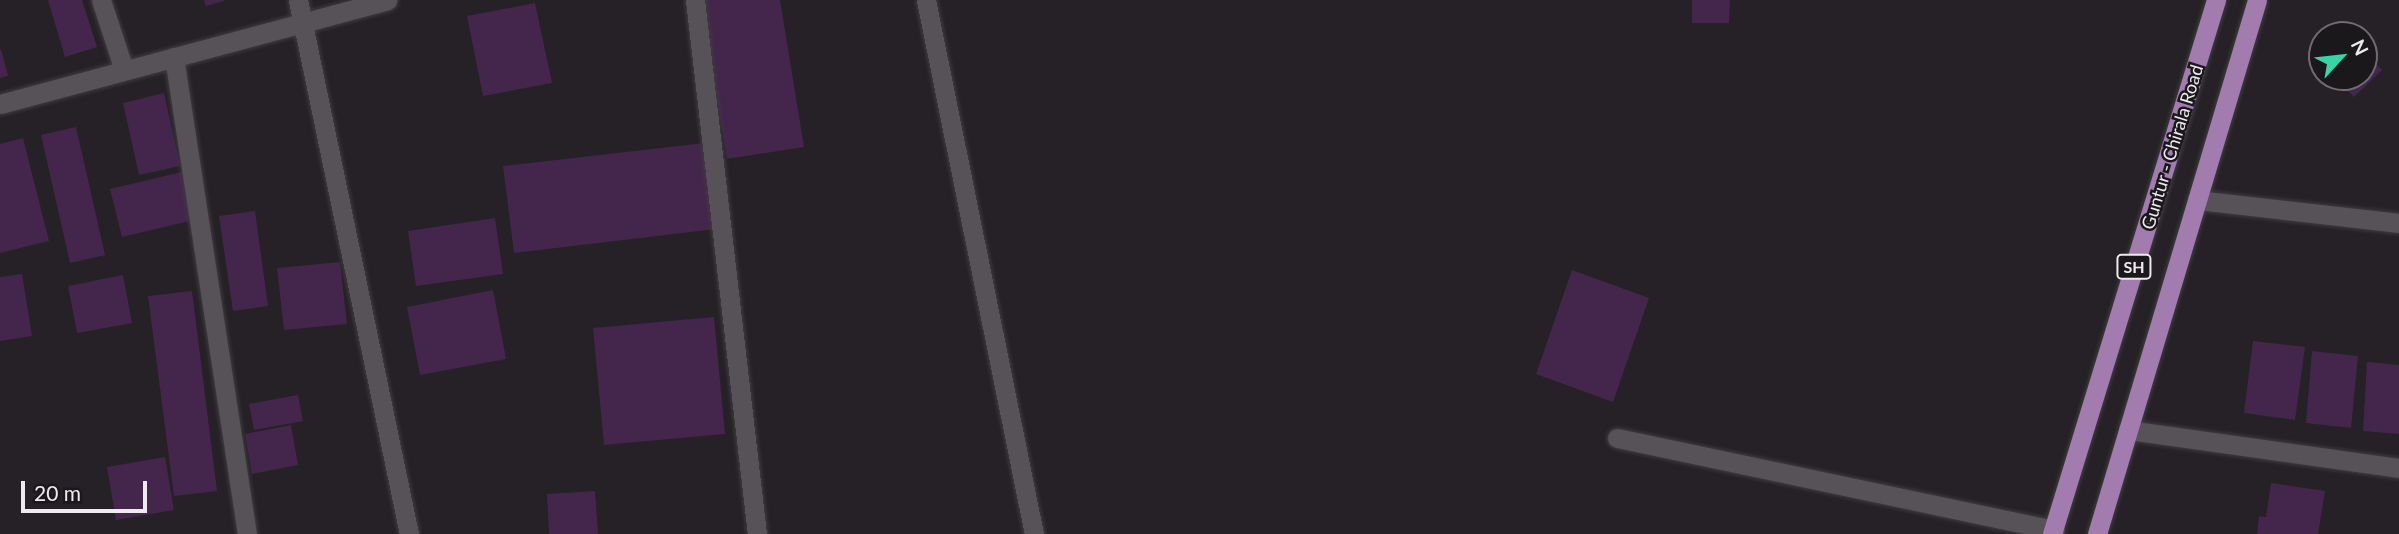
<!DOCTYPE html>
<style>
body{margin:0}
#map{position:relative;width:2399px;height:534px;overflow:hidden;background:#252126;font-family:Lato,sans-serif}
div>[style]{position:absolute}
.building>*{inset:0;background:#44264d}
.roads{filter:drop-shadow(0 0 2px #3f3c40) drop-shadow(0 0 2px #3f3c40)}
.minor>*{height:19px;margin:-9.5px;padding:0 9.5px;transform-origin:9.5px;border-radius:9.5px;background:#565258}
.tertiary>*{height:19px;margin:-9.5px;padding:0 9.5px;transform-origin:9.5px;border-radius:9.5px;background:#565258}
.primary>*{height:19px;margin:-9.5px;padding:0 9.5px;transform-origin:9.5px;border-radius:9.5px;background:#a27baf}
span{translate:-50% -50%;white-space:nowrap;text-align:center;line-height:1.15;-webkit-text-stroke:5px #1b181c;paint-order:stroke}
.shield-label span{padding:2px 5px;background:#1b181c;border:2px solid;border-radius:5px;-webkit-text-stroke-width:0}
.shield-label{font-size:16px;color:#eeebef;font-weight:700}
.street-label{font-size:18px;color:#eeebef}
.north{position:absolute;left:2308px;top:21px;width:70px;height:70px;box-sizing:border-box;background:#1b181c;border:2px solid #6f6c70;border-radius:50%;rotate:63deg;font-size:19px;font-weight:700;line-height:28px;text-align:center;color:#eeebef}
.north::after{content:'';display:block;margin:auto;width:24px;height:32px;background:#38d4a6;clip-path:polygon(50% 0,100% 100%,50% 72%,0 100%)}
.scale{position:absolute;left:21px;top:481px;width:126px;height:32px;box-sizing:border-box;border:4px solid #eeebef;border-top:0;padding-left:9px;font-size:21px;line-height:24px;white-space:nowrap;color:#eeebef;-webkit-text-stroke:5px #1b181c;paint-order:stroke}
</style>
<div id="map">
<div class="building">
<div style="clip-path:polygon(48px 0,82px 0,97px 47px,65px 57px)"></div>
<div style="clip-path:polygon(204px 0,224px 0,224px 1px,206px 6px)"></div>
<div style="clip-path:polygon(701px 0,780px 0,804px 147px,727px 159px)"></div>
<div style="clip-path:polygon(1692px 0,1730px 0,1729px 23px,1692px 23px)"></div>
<div style="clip-path:polygon(535px 3px,552px 83px,483px 96px,467px 16px)"></div>
<div style="clip-path:polygon(1px 49px,8px 76px,0 78px,0 50px)"></div>
<div style="clip-path:polygon(2364px 51px,2382px 70px,2354px 97px,2334px 77px,2364px 77px)"></div>
<div style="clip-path:polygon(164px 93px,180px 166px,139px 175px,123px 103px)"></div>
<div style="clip-path:polygon(76px 127px,105px 255px,70px 263px,41px 135px)"></div>
<div style="clip-path:polygon(23px 138px,49px 241px,0 253px,0 144px)"></div>
<div style="clip-path:polygon(705px 143px,716px 229px,514px 253px,503px 166px)"></div>
<div style="clip-path:polygon(186px 171px,198px 219px,122px 237px,110px 189px)"></div>
<div style="clip-path:polygon(255px 211px,268px 306px,233px 311px,219px 216px)"></div>
<div style="clip-path:polygon(495px 218px,503px 274px,416px 286px,408px 231px)"></div>
<div style="clip-path:polygon(340px 262px,347px 324px,284px 330px,277px 268px)"></div>
<div style="clip-path:polygon(1572px 270px,1649px 298px,1613px 402px,1536px 374px)"></div>
<div style="clip-path:polygon(22px 274px,32px 336px,0 341px,0 277px)"></div>
<div style="clip-path:polygon(123px 275px,132px 323px,77px 333px,68px 286px)"></div>
<div style="clip-path:polygon(493px 290px,506px 359px,420px 375px,407px 307px)"></div>
<div style="clip-path:polygon(192px 291px,217px 491px,174px 496px,148px 296px)"></div>
<div style="clip-path:polygon(714px 317px,725px 434px,604px 445px,593px 328px)"></div>
<div style="clip-path:polygon(2253px 341px,2305px 347px,2295px 420px,2244px 413px)"></div>
<div style="clip-path:polygon(2312px 351px,2358px 356px,2351px 428px,2306px 423px)"></div>
<div style="clip-path:polygon(2367px 362px,2399px 365px,2399px 434px,2363px 431px)"></div>
<div style="clip-path:polygon(298px 395px,303px 421px,254px 430px,249px 404px)"></div>
<div style="clip-path:polygon(291px 425px,298px 465px,252px 474px,245px 434px)"></div>
<div style="clip-path:polygon(165px 457px,174px 510px,116px 520px,107px 467px)"></div>
<div style="clip-path:polygon(2271px 483px,2325px 491px,2318px 534px,2257px 534px,2259px 516px,2266px 517px)"></div>
<div style="clip-path:polygon(595px 491px,598px 534px,549px 534px,547px 494px)"></div>
</div>
<div class="roads">
<div class="minor">
<div style="left:101px;top:0;width:74px;rotate:71.8deg"></div>
<div style="left:298px;top:0;width:545px;rotate:78.26deg"></div>
<div style="left:695px;top:0;width:538px;rotate:83.38deg"></div>
<div style="left:926px;top:0;width:545px;rotate:78.57deg"></div>
<div style="left:174px;top:57px;width:483px;rotate:81.3deg"></div>
<div style="left:2197px;top:200px;width:203px;rotate:6.5deg"></div>
<div style="left:2128px;top:430px;width:274px;rotate:8deg"></div>
<div style="left:1617px;top:438px;width:447px;rotate:11.9deg"></div>
</div>
<div class="tertiary">
<div style="left:0;top:104px;width:401px;rotate:-15deg"></div>
</div>
<div class="primary">
<div style="left:2052px;top:534px;width:559px;rotate:-72.93deg"></div>
<div style="left:2097px;top:534px;width:557px;rotate:-73.32deg"></div>
</div>
</div>
<div class="shield-label">
<span style="left:2134px;top:267px">SH</span>
</div>
<div class="street-label">
<span style="left:2172px;top:147px;rotate:-73deg">Guntur - Chirala Road</span>
</div>
<div class="north">N</div>
<div class="scale">20 m</div>
</div>
